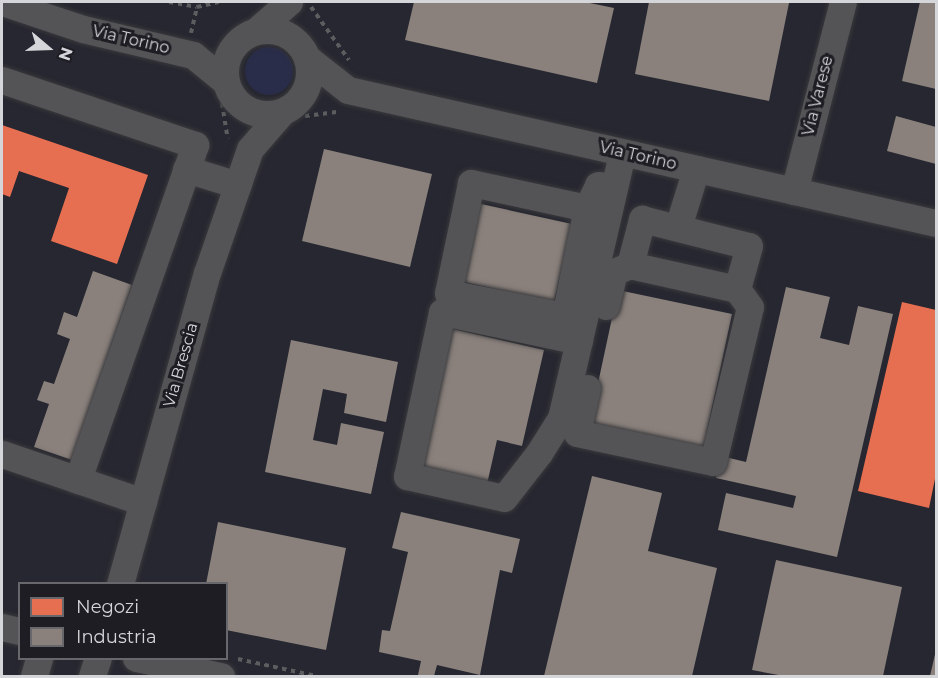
<!DOCTYPE html>
<style>
body{margin:0}
#map{position:relative;width:938px;height:678px;overflow:hidden;background:#1e1e22;font-family:Montserrat,sans-serif}
div>[style]{position:absolute}
.built>*{inset:0;background:#262730}
.green>*{inset:0;background:#2a2d49}
.round{border-radius:50%}
.shops>*{inset:0;background:#e76f51}
.industry>*{inset:0;background:#8a817c}
.path>*{height:4px;margin-top:-2px;transform-origin:0;background:repeating-linear-gradient(90deg,#5c5d5f 0 4.5px,transparent 0 9px)}
.roads{filter:drop-shadow(0 0 2px #39393c) drop-shadow(0 0 2px #39393c)}
.minor>*{height:27px;margin:-13.5px;padding:0 13.5px;transform-origin:13.5px;border-radius:13.5px;background:#545457}
.minor>.ring{margin:-13.5px;padding:0;box-sizing:content-box;background:none;border:27px solid #545457;border-radius:50%}
span{translate:-50% -50%;white-space:nowrap;text-align:center;line-height:1.15;-webkit-text-stroke:6px #1d1d23;paint-order:stroke}
.street-label{font-size:16px;color:#d5d6da}
.frame{position:absolute;inset:0;border:3px solid #d5d6da;pointer-events:none}
.legend{position:absolute;left:18px;top:582px;width:210px;height:78px;box-sizing:border-box;background:#1d1d23;border:2px solid #67676c;margin:0;padding:8px 10px;list-style:none;font-size:18px;color:#d5d6da}
.legend li{display:flex;align-items:center;gap:12px;height:30px}
.legend b{width:30px;border:2px solid #67676c}
.north{position:absolute;left:18px;top:18px;width:60px;height:60px;-webkit-text-stroke:4px #1d1d23;paint-order:stroke;rotate:109deg;font-size:16px;font-weight:700;line-height:24px;text-align:center;color:#d5d6da}
.north::after{content:'';display:block;margin:auto;width:21px;height:27px;background:#d5d6da;clip-path:polygon(50% 0,100% 100%,50% 72%,0 100%)}
</style>
<div id="map">
<div class="built">
<div style="clip-path:polygon(evenodd,2px 2px,936px 2px,936px 676px,2px 676px,2px 2px,20px 584px,226px 584px,226px 658px,20px 658px,20px 584px)"></div>
</div>
<div class="green">
<div class="round" style="left:245px;top:47px;width:48px;height:48px"></div>
</div>
<div class="shops">
<div style="clip-path:polygon(2px 125px,148px 175px,117px 264px,51px 241px,69px 188px,19px 171px,10px 197px,2px 194px)"></div>
<div style="clip-path:polygon(902px 302px,936px 310px,936px 474px,929px 508px,858px 491px)"></div>
</div>
<div class="industry">
<div style="clip-path:polygon(414px 2px,585px 2px,614px 8px,597px 83px,405px 40px)"></div>
<div style="clip-path:polygon(649px 2px,789px 3px,769px 101px,635px 74px)"></div>
<div style="clip-path:polygon(920px 2px,936px 2px,936px 89px,902px 81px)"></div>
<div style="clip-path:polygon(896px 116px,936px 127px,936px 164px,887px 151px)"></div>
<div style="clip-path:polygon(324px 149px,432px 174px,410px 267px,302px 241px)"></div>
<div style="clip-path:polygon(472px 202px,572px 224px,554px 302px,455px 280px)"></div>
<div style="clip-path:polygon(93px 271px,132px 285px,72px 460px,34px 447px,49px 404px,37px 400px,44px 381px,54px 384px,70px 339px,57px 334px,64px 312px,77px 317px)"></div>
<div style="clip-path:polygon(786px 287px,830px 297px,820px 338px,849px 345px,858px 306px,893px 314px,837px 557px,718px 530px,726px 493px,793px 508px,796px 496px,716px 478px,721px 456px,746px 462px)"></div>
<div style="clip-path:polygon(618px 290px,732px 314px,702px 454px,588px 430px)"></div>
<div style="clip-path:polygon(449px 328px,544px 350px,522px 446px,497px 440px,485px 493px,416px 473px)"></div>
<div style="clip-path:polygon(291px 340px,398px 362px,386px 422px,344px 413px,347px 394px,323px 389px,313px 440px,337px 445px,341px 423px,384px 432px,371px 494px,265px 472px)"></div>
<div style="clip-path:polygon(592px 476px,662px 493px,648px 551px,717px 568px,692px 676px,544px 676px)"></div>
<div style="clip-path:polygon(401px 512px,520px 539px,512px 573px,500px 570px,480px 675px,437px 665px,434px 676px,418px 675px,421px 661px,379px 652px,382px 630px,390px 631px,408px 552px,392px 548px)"></div>
<div style="clip-path:polygon(218px 522px,346px 548px,326px 650px,226px 630px,226px 584px,206px 584px)"></div>
<div style="clip-path:polygon(776px 560px,902px 587px,883px 676px,784px 676px,752px 670px)"></div>
<div style="clip-path:polygon(936px 650px,936px 676px,930px 676px)"></div>
</div>
<div class="path">
<div style="left:169px;top:2px;width:28px;rotate:10deg"></div>
<div style="left:197px;top:7px;width:23px;rotate:-13deg"></div>
<div style="left:311px;top:7px;width:65px;rotate:54.4deg"></div>
<div style="left:191px;top:33px;width:27px;rotate:-77deg"></div>
<div style="left:222px;top:103px;width:36px;rotate:81deg"></div>
<div style="left:305px;top:116px;width:34px;rotate:-7deg"></div>
<div style="left:238px;top:659px;width:80px;rotate:12.3deg"></div>
</div>
<div class="roads">
<div class="minor">
<div style="left:2px;top:2px;width:85px;rotate:18.4deg"></div>
<div style="left:83px;top:29px;width:113px;rotate:13.3deg"></div>
<div style="left:193px;top:55px;width:43px;rotate:39.3deg"></div>
<div class="ring" style="left:225px;top:30px;width:57px;height:57px"></div>
<div style="left:256px;top:31px;width:44px;rotate:-41.3deg"></div>
<div style="left:307px;top:58px;width:52px;rotate:38deg"></div>
<div style="left:348px;top:90px;width:603px;rotate:12.75deg"></div>
<div style="left:2px;top:80px;width:204px;rotate:18.6deg"></div>
<div style="left:195px;top:145px;width:355px;rotate:109.3deg"></div>
<div style="left:186px;top:169px;width:54px;rotate:17.1deg"></div>
<div style="left:794px;top:191px;width:195px;rotate:-75.5deg"></div>
<div style="left:587px;top:208px;width:119px;rotate:-167.8deg"></div>
<div style="left:471px;top:183px;width:112px;rotate:101.8deg"></div>
<div style="left:448px;top:293px;width:119px;rotate:11.1deg"></div>
<div style="left:565px;top:316px;width:110px;rotate:-78.5deg"></div>
<div style="left:587px;top:208px;width:25px;rotate:-64deg"></div>
<div style="left:598px;top:185px;width:16px;rotate:7deg"></div>
<div style="left:642px;top:219px;width:110px;rotate:14.2deg"></div>
<div style="left:749px;top:246px;width:45px;rotate:105.6deg"></div>
<div style="left:737px;top:289px;width:110px;rotate:-167.4deg"></div>
<div style="left:630px;top:265px;width:48px;rotate:-75.4deg"></div>
<div style="left:678px;top:227px;width:61px;rotate:-72.8deg"></div>
<div style="left:606px;top:306px;width:35px;rotate:-77deg"></div>
<div style="left:614px;top:272px;width:17px;rotate:-24deg"></div>
<div style="left:579px;top:341px;width:140px;rotate:-168deg"></div>
<div style="left:442px;top:312px;width:168px;rotate:102deg"></div>
<div style="left:407px;top:476px;width:99px;rotate:12.8deg"></div>
<div style="left:504px;top:498px;width:57px;rotate:-52.1deg"></div>
<div style="left:539px;top:453px;width:41px;rotate:-57.8deg"></div>
<div style="left:561px;top:418px;width:272px;rotate:-77deg"></div>
<div style="left:587px;top:388px;width:46px;rotate:102.5deg"></div>
<div style="left:577px;top:433px;width:139px;rotate:12deg"></div>
<div style="left:713px;top:462px;width:159px;rotate:-76.6deg"></div>
<div style="left:750px;top:307px;width:22px;rotate:-126deg"></div>
<div style="left:2px;top:454px;width:149px;rotate:18.8deg"></div>
<div style="left:120px;top:584px;width:323px;rotate:-74.4deg"></div>
<div style="left:207px;top:273px;width:131px;rotate:-70.9deg"></div>
<div style="left:250px;top:149px;width:49px;rotate:-49.1deg"></div>
<div style="left:2px;top:627px;width:18px;rotate:13deg"></div>
<div style="left:136px;top:658px;width:87px;rotate:12deg"></div>
<div style="left:34px;top:676px;width:19px;rotate:-74deg"></div>
<div style="left:92px;top:676px;width:19px;rotate:-72deg"></div>
</div>
</div>
<div class="street-label">
<span style="left:131px;top:40px;rotate:13deg">Via Torino</span>
<span style="left:818px;top:96px;rotate:-76deg">Via Varese</span>
<span style="left:638px;top:156px;rotate:13deg">Via Torino</span>
<span style="left:181px;top:365px;rotate:-74deg">Via Brescia</span>
</div>
<div class="frame"></div>
<ul class="legend">
<li><b style="height:16px;background:#e76f51"></b>Negozi</li>
<li><b style="height:16px;background:#8a817c"></b>Industria</li>
</ul>
<div class="north">N</div>
</div>
